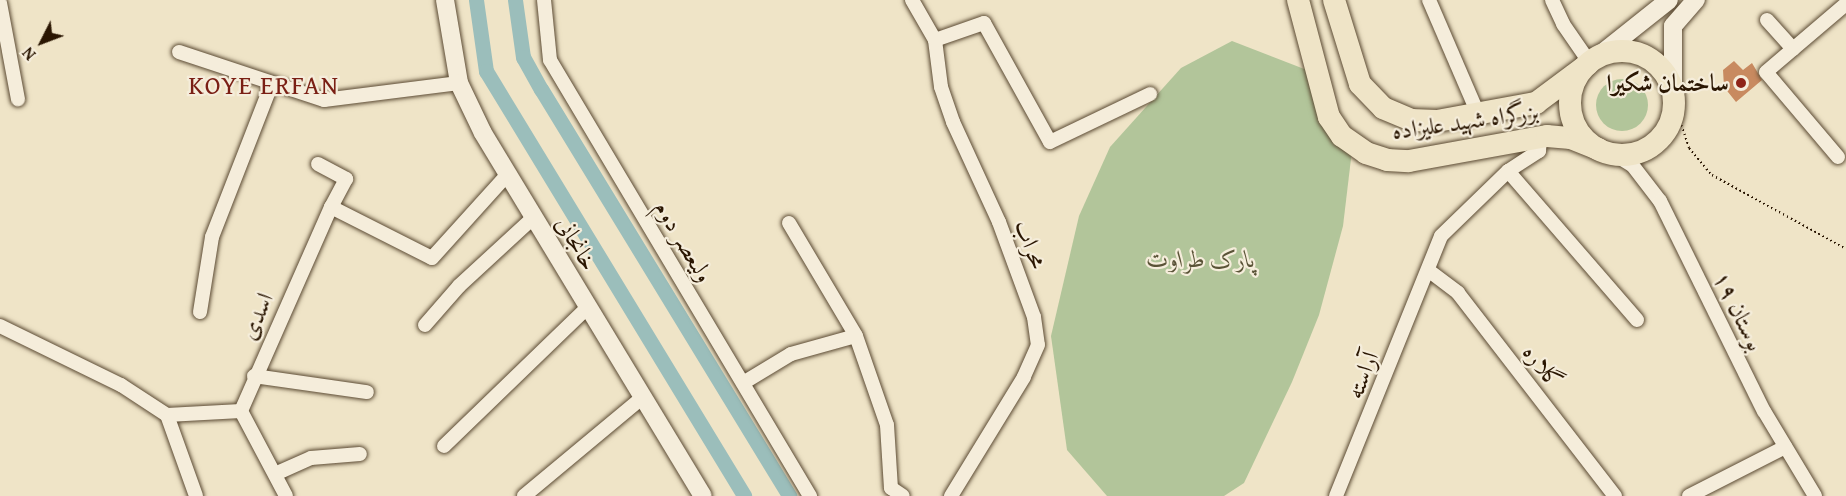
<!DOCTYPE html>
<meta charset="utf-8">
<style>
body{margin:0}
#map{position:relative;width:1846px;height:496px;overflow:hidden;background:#efe4c7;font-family:"Gentium Book Plus",Amiri,serif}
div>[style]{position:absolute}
.green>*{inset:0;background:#b2c59a}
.round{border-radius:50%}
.canal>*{height:15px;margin:-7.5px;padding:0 7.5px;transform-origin:7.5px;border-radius:7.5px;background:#9bbebb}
.building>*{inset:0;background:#c88a60}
.path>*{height:2px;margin-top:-1px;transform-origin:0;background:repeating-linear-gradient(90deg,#2a1602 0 1.5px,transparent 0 4.5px)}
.roads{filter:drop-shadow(0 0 2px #5b4a33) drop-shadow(0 0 2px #5b4a33)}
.minor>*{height:14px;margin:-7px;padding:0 7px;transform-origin:7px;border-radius:7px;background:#f5eddb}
.secondary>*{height:18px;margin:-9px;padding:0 9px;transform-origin:9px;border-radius:9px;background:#f5eddb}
.trunk>*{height:22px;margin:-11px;padding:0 11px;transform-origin:11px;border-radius:11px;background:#efe4c7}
.trunk>.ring{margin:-11px;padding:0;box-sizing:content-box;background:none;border:22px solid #efe4c7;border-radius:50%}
.dots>*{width:16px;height:16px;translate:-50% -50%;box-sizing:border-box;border:3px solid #f5eddb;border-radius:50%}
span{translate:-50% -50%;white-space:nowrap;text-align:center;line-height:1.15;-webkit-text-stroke:4.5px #f5eddb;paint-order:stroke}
.poi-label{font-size:24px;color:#2a1602;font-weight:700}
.right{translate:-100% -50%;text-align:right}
.street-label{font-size:24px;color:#2a1602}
.park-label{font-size:24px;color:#5a5337;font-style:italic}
.neighbourhood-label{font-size:26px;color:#7a1f14;letter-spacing:1.5px}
.north{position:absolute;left:12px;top:12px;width:60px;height:60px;-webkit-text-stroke:4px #f5eddb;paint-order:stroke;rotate:228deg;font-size:16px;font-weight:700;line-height:24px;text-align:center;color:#2a1602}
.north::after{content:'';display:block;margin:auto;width:21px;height:27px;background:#2a1602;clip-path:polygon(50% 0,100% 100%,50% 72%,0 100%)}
</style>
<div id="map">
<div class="green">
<div style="clip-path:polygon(1232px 41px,1312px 72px,1353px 142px,1343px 226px,1319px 315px,1292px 382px,1244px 483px,1224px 496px,1107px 496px,1067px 450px,1051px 336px,1079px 216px,1110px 147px,1181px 68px)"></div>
<div class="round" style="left:1596px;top:79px;width:52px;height:52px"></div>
</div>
<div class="canal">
<div style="left:476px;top:0;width:72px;rotate:82deg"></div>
<div style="left:486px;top:71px;width:497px;rotate:58.7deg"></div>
<div style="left:515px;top:0;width:58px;rotate:82deg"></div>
<div style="left:523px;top:57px;width:37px;rotate:61deg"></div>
<div style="left:541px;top:89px;width:477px;rotate:58.6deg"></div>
</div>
<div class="building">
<div style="clip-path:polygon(1734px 61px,1743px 70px,1752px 63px,1762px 80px,1736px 102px,1724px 87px,1723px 70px)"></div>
</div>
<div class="path">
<div style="left:1676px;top:108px;width:42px;rotate:72deg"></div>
<div style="left:1689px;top:148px;width:35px;rotate:50deg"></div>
<div style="left:1712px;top:175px;width:153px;rotate:28.9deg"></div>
</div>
<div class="roads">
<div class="minor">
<div style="left:544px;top:0;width:60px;rotate:84.3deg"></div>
<div style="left:550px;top:60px;width:508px;rotate:59.19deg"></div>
<div style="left:912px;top:0;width:46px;rotate:60.1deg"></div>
<div style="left:935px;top:40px;width:47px;rotate:82.7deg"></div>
<div style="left:941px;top:87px;width:37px;rotate:71deg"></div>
<div style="left:953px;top:122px;width:110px;rotate:65.3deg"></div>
<div style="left:999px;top:222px;width:101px;rotate:69.8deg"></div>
<div style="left:1034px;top:317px;width:28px;rotate:82deg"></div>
<div style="left:1038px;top:345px;width:35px;rotate:114deg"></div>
<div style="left:1024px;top:377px;width:140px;rotate:121.5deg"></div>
<div style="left:1429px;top:0;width:124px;rotate:66.7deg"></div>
<div style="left:1552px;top:0;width:26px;rotate:65deg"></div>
<div style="left:1563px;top:24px;width:47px;rotate:55.3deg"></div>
<div style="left:0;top:3px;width:98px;rotate:79.4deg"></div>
<div style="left:1767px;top:20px;width:39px;rotate:48deg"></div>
<div style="left:935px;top:40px;width:52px;rotate:-19.1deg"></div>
<div style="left:984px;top:23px;width:136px;rotate:61deg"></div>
<div style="left:1050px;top:142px;width:111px;rotate:-25.6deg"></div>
<div style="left:179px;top:52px;width:153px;rotate:18.3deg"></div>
<div style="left:324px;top:100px;width:136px;rotate:-7.2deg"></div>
<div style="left:1614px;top:154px;width:22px;rotate:32deg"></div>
<div style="left:1633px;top:166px;width:44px;rotate:52.4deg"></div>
<div style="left:1660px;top:201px;width:234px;rotate:63.7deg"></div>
<div style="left:1764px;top:411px;width:99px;rotate:59deg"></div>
<div style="left:1838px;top:157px;width:111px;rotate:-130.3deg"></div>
<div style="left:1766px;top:72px;width:105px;rotate:-40.4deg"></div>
<div style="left:318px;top:164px;width:32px;rotate:28deg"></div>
<div style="left:346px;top:179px;width:32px;rotate:118deg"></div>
<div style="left:1508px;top:171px;width:197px;rotate:49.1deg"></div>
<div style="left:789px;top:223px;width:131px;rotate:59.3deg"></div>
<div style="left:856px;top:336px;width:94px;rotate:70.8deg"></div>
<div style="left:887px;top:425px;width:63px;rotate:86.4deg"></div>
<div style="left:891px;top:488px;width:14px;rotate:34deg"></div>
<div style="left:1428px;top:270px;width:38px;rotate:37deg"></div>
<div style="left:1458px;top:293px;width:257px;rotate:52.3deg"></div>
<div style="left:200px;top:312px;width:76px;rotate:-80.9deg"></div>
<div style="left:212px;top:237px;width:165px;rotate:-68.7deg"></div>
<div style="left:425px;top:325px;width:52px;rotate:-48.9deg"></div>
<div style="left:459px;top:286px;width:102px;rotate:-42.6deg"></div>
<div style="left:0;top:326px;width:135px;rotate:26deg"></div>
<div style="left:121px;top:385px;width:55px;rotate:33.1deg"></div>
<div style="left:167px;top:415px;width:74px;rotate:-3.1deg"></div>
<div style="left:254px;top:376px;width:114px;rotate:8.1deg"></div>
<div style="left:743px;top:383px;width:56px;rotate:-31.1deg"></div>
<div style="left:791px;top:354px;width:67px;rotate:-15.5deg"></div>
<div style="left:241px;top:411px;width:223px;rotate:-66.2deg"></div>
<div style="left:331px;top:207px;width:113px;rotate:26.8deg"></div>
<div style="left:432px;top:258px;width:113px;rotate:-47.9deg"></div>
<div style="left:241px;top:411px;width:96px;rotate:62.1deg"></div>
<div style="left:167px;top:415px;width:86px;rotate:70.3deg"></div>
<div style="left:444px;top:446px;width:200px;rotate:-44deg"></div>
<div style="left:275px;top:474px;width:39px;rotate:-24deg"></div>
<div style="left:311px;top:458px;width:49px;rotate:-4.7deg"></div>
<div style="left:524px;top:496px;width:155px;rotate:-39.8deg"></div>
<div style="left:1336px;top:496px;width:280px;rotate:-68deg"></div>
<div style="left:1441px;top:236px;width:93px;rotate:-44.1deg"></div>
<div style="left:1508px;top:171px;width:37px;rotate:-33deg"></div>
<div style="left:1539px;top:151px;width:14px;rotate:-86deg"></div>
<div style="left:1689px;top:496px;width:108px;rotate:-27deg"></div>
</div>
<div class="secondary">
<div style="left:445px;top:0;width:84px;rotate:80.4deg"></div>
<div style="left:459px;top:83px;width:55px;rotate:64.4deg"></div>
<div style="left:483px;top:133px;width:424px;rotate:58.8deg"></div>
<div style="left:1596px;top:58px;width:93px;rotate:-38.5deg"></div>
<div style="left:1673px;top:92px;width:66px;rotate:-90deg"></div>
<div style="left:1673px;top:26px;width:35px;rotate:-49deg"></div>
</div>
<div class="trunk">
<div style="left:1298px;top:0;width:121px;rotate:75.2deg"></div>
<div style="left:1329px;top:117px;width:23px;rotate:56deg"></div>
<div style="left:1342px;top:136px;width:29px;rotate:35deg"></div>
<div style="left:1366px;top:153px;width:22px;rotate:18deg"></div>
<div style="left:1387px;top:160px;width:22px;rotate:3deg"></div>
<div style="left:1409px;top:161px;width:140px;rotate:-10.3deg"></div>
<div style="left:1547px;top:136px;width:24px;rotate:5deg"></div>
<div style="left:1571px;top:138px;width:31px;rotate:22deg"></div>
<div style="left:1334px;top:0;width:88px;rotate:72.8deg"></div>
<div style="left:1360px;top:84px;width:33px;rotate:46deg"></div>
<div style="left:1383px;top:108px;width:30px;rotate:23deg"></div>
<div style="left:1411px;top:120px;width:26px;rotate:2deg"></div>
<div style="left:1437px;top:121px;width:101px;rotate:-10.3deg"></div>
<div style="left:1536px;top:103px;width:64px;rotate:-36.7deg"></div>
<div class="ring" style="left:1570px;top:51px;width:82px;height:82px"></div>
</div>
</div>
<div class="dots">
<div style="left:1741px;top:83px;background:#8f2418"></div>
</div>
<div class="poi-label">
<span class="right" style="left:1729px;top:83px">ساختمان شکیرا</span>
</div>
<div class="street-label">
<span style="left:1465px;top:121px;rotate:-8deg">بزرگراه شهید علیزاده</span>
<span style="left:684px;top:241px;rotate:59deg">ولیعصر دوم</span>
<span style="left:577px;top:243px;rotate:59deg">خانجانی</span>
<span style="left:1031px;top:244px;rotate:69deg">محراب</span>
<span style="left:1739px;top:311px;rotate:64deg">بوستان ۱۹</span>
<span style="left:256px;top:316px;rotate:-66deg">اسدی</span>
<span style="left:1543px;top:366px;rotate:52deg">گلاره</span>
<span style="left:1362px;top:375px;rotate:-68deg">آراسته</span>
</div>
<div class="park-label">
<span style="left:1201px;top:259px">پارک طراوت</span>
</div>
<div class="neighbourhood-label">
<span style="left:264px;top:85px">KOYE ERFAN</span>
</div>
<div class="north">N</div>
</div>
